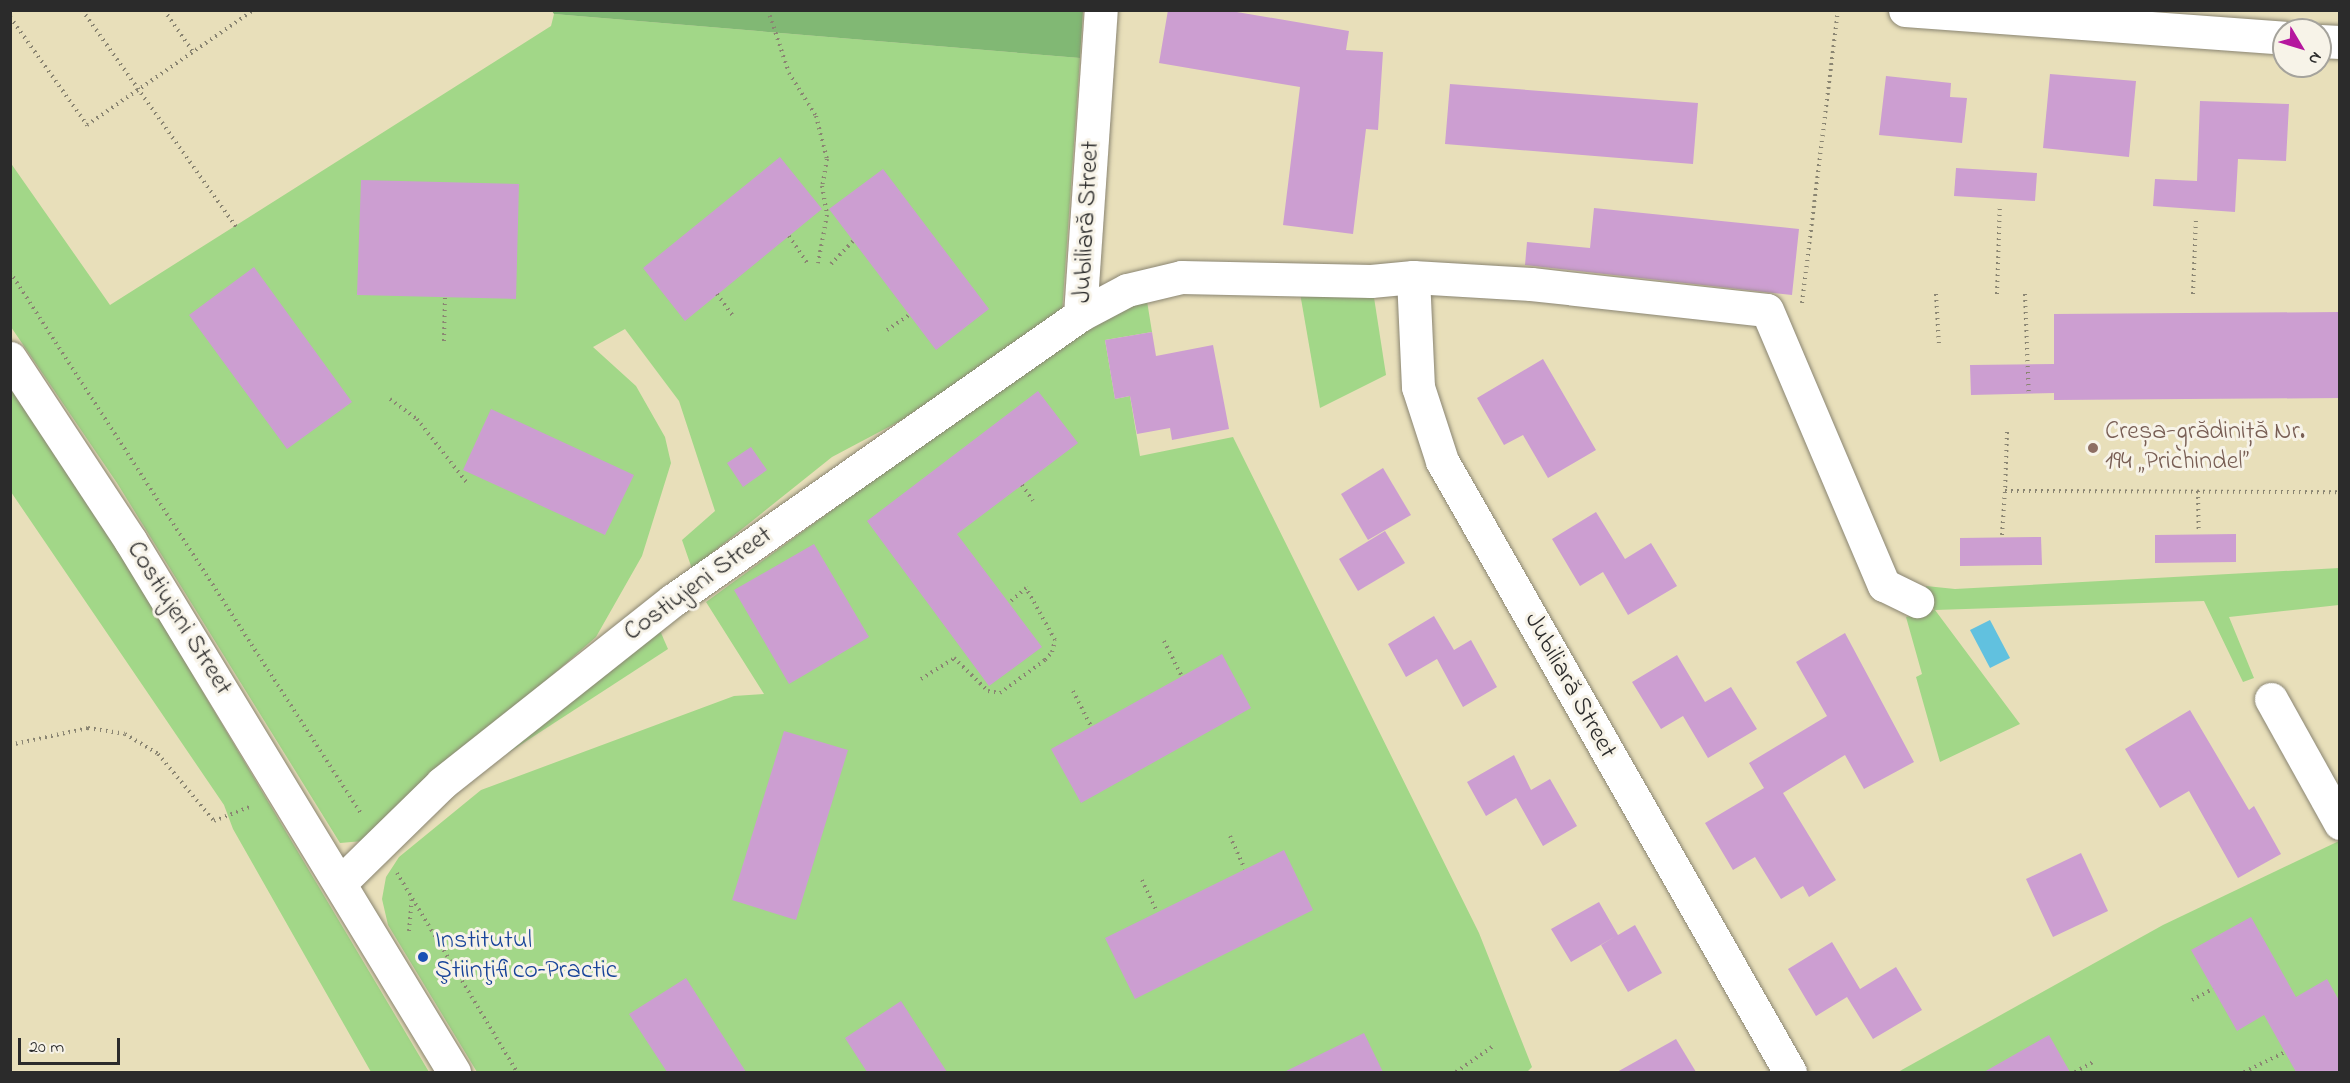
<!DOCTYPE html>
<meta charset="utf-8">
<style>
body{margin:0}
#map{position:relative;width:2350px;height:1083px;overflow:hidden;background:#e8dfba;font-family:"Indie Flower",sans-serif}
div>[style]{position:absolute}
.green>*{inset:0;background:#a2d788}
.forest>*{inset:0;background:#81b874}
.water>*{inset:0;background:#61c1df}
.building>*{inset:0;background:#cc9ed1}
.path>*{height:4px;margin-top:-2px;transform-origin:0;background:repeating-linear-gradient(90deg,#8a8572 0 1.5px,transparent 0 6px)}
.roads{filter:drop-shadow(0 0 2px #8a8572) drop-shadow(0 0 2px #8a8572)}
.minor>*{height:33px;margin:-16.5px;padding:0 16.5px;transform-origin:16.5px;border-radius:16.5px;background:#fff}
.dots>*{width:16px;height:16px;translate:-50% -50%;box-sizing:border-box;border:3px solid #f7f3e8;border-radius:50%}
span{translate:-50% -50%;white-space:nowrap;text-align:center;line-height:1.15;-webkit-text-stroke:6px #f7f3e8;paint-order:stroke}
.street-label{font-size:26px;color:#2b2b2b}
.education-label{font-size:26px;color:#785e54}
.left{translate:0 -50%;text-align:left}
.transit-label{font-size:26px;color:#164399}
.frame{position:absolute;inset:0;border:12px solid #2b2b2b;pointer-events:none}
.north{position:absolute;left:2272px;top:18px;width:60px;height:60px;box-sizing:border-box;background:#f7f3e8;border:2px solid #a5a39c;border-radius:50%;rotate:128deg;font-size:16px;font-weight:700;line-height:24px;text-align:center;color:#2b2b2b}
.north::after{content:'';display:block;margin:auto;width:21px;height:27px;background:#b5179e;clip-path:polygon(50% 0,100% 100%,50% 72%,0 100%)}
.scale{position:absolute;left:18px;top:1038px;width:102px;height:27px;box-sizing:border-box;border:3px solid #2b2b2b;border-top:0;padding-left:8px;font-size:18px;line-height:21px;white-space:nowrap;color:#2b2b2b;-webkit-text-stroke:4px #f7f3e8;paint-order:stroke}
</style>
<div id="map">
<div class="green">
<div style="clip-path:polygon(554px 14px,1080px 58px,1062px 313px,900px 421px,832px 457px,692px 569px,682px 540px,715px 511px,679px 401px,625px 329px,593px 347px,636px 386px,665px 437px,671px 463px,642px 556px,596px 637px,363px 841px,340px 843px,117px 483px,11px 327px,10px 162px,110px 305px,551px 26px)"></div>
<div style="clip-path:polygon(1373px 291px,1386px 375px,1320px 408px,1300px 293px)"></div>
<div style="clip-path:polygon(1147px 301px,1152px 332px,1105px 340px,1115px 399px,1130px 396px,1140px 456px,1233px 437px,1479px 933px,1532px 1067px,1527px 1072px,477px 1072px,388px 925px,382px 899px,386px 877px,399px 857px,481px 790px,734px 696px,764px 694px,706px 602px,1093px 320px)"></div>
<div style="clip-path:polygon(10px 388px,116px 546px,429px 1072px,371px 1072px,233px 829px,224px 805px,11px 492px)"></div>
<div style="clip-path:polygon(2339px 568px,2339px 605px,2229px 617px,2254px 678px,2243px 682px,2204px 601px,1935px 610px,2020px 724px,1940px 762px,1916px 677px,1922px 674px,1906px 617px,1934px 610px,1926px 586px,1955px 589px)"></div>
<div style="clip-path:polygon(658px 626px,668px 649px,508px 753px,502px 746px)"></div>
<div style="clip-path:polygon(2339px 841px,2339px 1072px,1898px 1072px,2163px 925px)"></div>
</div>
<div class="forest">
<div style="clip-path:polygon(552px 11px,552px 10px,1083px 11px,1080px 58px,554px 14px)"></div>
</div>
<div class="water">
<div style="clip-path:polygon(1990px 620px,2010px 658px,1990px 668px,1970px 630px)"></div>
</div>
<div class="building">
<div style="clip-path:polygon(1168px 10px,1225px 10px,1349px 31px,1346px 50px,1383px 52px,1378px 130px,1366px 129px,1353px 234px,1283px 225px,1300px 87px,1159px 63px)"></div>
<div style="clip-path:polygon(2050px 74px,2136px 81px,2129px 157px,2043px 148px)"></div>
<div style="clip-path:polygon(1886px 76px,1951px 83px,1950px 97px,1967px 98px,1962px 143px,1879px 135px)"></div>
<div style="clip-path:polygon(1450px 84px,1698px 103px,1693px 164px,1445px 144px)"></div>
<div style="clip-path:polygon(2200px 101px,2289px 104px,2286px 161px,2238px 159px,2235px 212px,2153px 206px,2155px 179px,2197px 181px)"></div>
<div style="clip-path:polygon(780px 157px,822px 209px,685px 321px,643px 268px)"></div>
<div style="clip-path:polygon(1956px 168px,2037px 173px,2035px 201px,1954px 196px)"></div>
<div style="clip-path:polygon(883px 169px,989px 309px,936px 350px,829px 209px)"></div>
<div style="clip-path:polygon(361px 180px,519px 184px,516px 299px,357px 295px)"></div>
<div style="clip-path:polygon(1594px 208px,1799px 229px,1792px 295px,1525px 265px,1527px 242px,1590px 248px)"></div>
<div style="clip-path:polygon(254px 267px,352px 402px,287px 449px,189px 315px)"></div>
<div style="clip-path:polygon(2340px 312px,2340px 398px,2054px 400px,2054px 393px,1971px 395px,1970px 365px,2054px 364px,2054px 314px)"></div>
<div style="clip-path:polygon(1152px 332px,1156px 356px,1213px 345px,1229px 429px,1172px 440px,1170px 428px,1137px 434px,1130px 396px,1115px 399px,1105px 340px)"></div>
<div style="clip-path:polygon(1543px 359px,1596px 450px,1548px 478px,1523px 435px,1504px 445px,1477px 398px)"></div>
<div style="clip-path:polygon(1038px 391px,1078px 443px,957px 534px,1042px 647px,989px 686px,867px 521px)"></div>
<div style="clip-path:polygon(491px 409px,634px 475px,605px 535px,463px 470px)"></div>
<div style="clip-path:polygon(751px 447px,767px 470px,743px 487px,727px 463px)"></div>
<div style="clip-path:polygon(1383px 468px,1411px 515px,1368px 540px,1341px 494px)"></div>
<div style="clip-path:polygon(1596px 512px,1625px 559px,1651px 543px,1677px 586px,1628px 615px,1603px 572px,1580px 586px,1552px 539px)"></div>
<div style="clip-path:polygon(1385px 531px,1405px 563px,1358px 591px,1339px 559px)"></div>
<div style="clip-path:polygon(2236px 534px,2236px 562px,2155px 563px,2155px 535px)"></div>
<div style="clip-path:polygon(2041px 537px,2042px 565px,1960px 566px,1960px 538px)"></div>
<div style="clip-path:polygon(814px 544px,869px 637px,789px 684px,734px 590px)"></div>
<div style="clip-path:polygon(1434px 616px,1454px 650px,1471px 640px,1497px 687px,1463px 707px,1437px 659px,1406px 677px,1388px 644px)"></div>
<div style="clip-path:polygon(1845px 633px,1914px 762px,1864px 789px,1845px 755px,1783px 793px,1836px 880px,1809px 897px,1803px 886px,1781px 899px,1755px 857px,1733px 870px,1705px 823px,1764px 788px,1749px 763px,1827px 716px,1796px 662px)"></div>
<div style="clip-path:polygon(1222px 654px,1251px 708px,1081px 803px,1051px 749px)"></div>
<div style="clip-path:polygon(1677px 655px,1705px 702px,1731px 687px,1757px 729px,1708px 758px,1683px 716px,1661px 729px,1632px 682px)"></div>
<div style="clip-path:polygon(2190px 710px,2249px 810px,2254px 806px,2281px 854px,2238px 878px,2189px 791px,2160px 808px,2125px 749px)"></div>
<div style="clip-path:polygon(784px 731px,848px 750px,796px 920px,732px 900px)"></div>
<div style="clip-path:polygon(1514px 755px,1531px 790px,1550px 779px,1577px 826px,1543px 846px,1516px 798px,1486px 816px,1467px 782px)"></div>
<div style="clip-path:polygon(1284px 850px,1313px 910px,1135px 999px,1105px 938px)"></div>
<div style="clip-path:polygon(2081px 853px,2108px 911px,2053px 937px,2026px 879px)"></div>
<div style="clip-path:polygon(1599px 902px,1618px 935px,1635px 925px,1662px 973px,1628px 992px,1601px 945px,1616px 936px,1571px 962px,1551px 929px)"></div>
<div style="clip-path:polygon(2251px 917px,2296px 997px,2327px 979px,2340px 1002px,2340px 1072px,2296px 1072px,2264px 1015px,2237px 1031px,2191px 950px)"></div>
<div style="clip-path:polygon(1832px 942px,1860px 989px,1896px 967px,1922px 1010px,1873px 1039px,1847px 997px,1816px 1016px,1788px 969px)"></div>
<div style="clip-path:polygon(686px 978px,746px 1072px,667px 1072px,629px 1014px)"></div>
<div style="clip-path:polygon(901px 1001px,947px 1072px,867px 1072px,845px 1038px)"></div>
<div style="clip-path:polygon(1364px 1033px,1383px 1072px,1284px 1072px)"></div>
<div style="clip-path:polygon(2049px 1035px,2070px 1072px,1984px 1072px)"></div>
<div style="clip-path:polygon(1676px 1039px,1696px 1072px,1617px 1072px)"></div>
</div>
<div class="path">
<div style="left:82px;top:10px;width:266px;rotate:54.6deg"></div>
<div style="left:164px;top:10px;width:51px;rotate:55.4deg"></div>
<div style="left:768px;top:10px;width:66px;rotate:71.6deg"></div>
<div style="left:789px;top:73px;width:51px;rotate:57.9deg"></div>
<div style="left:816px;top:116px;width:44px;rotate:75.7deg"></div>
<div style="left:827px;top:159px;width:27px;rotate:100deg"></div>
<div style="left:822px;top:186px;width:29px;rotate:80deg"></div>
<div style="left:827px;top:215px;width:49px;rotate:100.6deg"></div>
<div style="left:10px;top:17px;width:133px;rotate:54.5deg"></div>
<div style="left:87px;top:125px;width:203px;rotate:-34.6deg"></div>
<div style="left:789px;top:236px;width:34px;rotate:56deg"></div>
<div style="left:831px;top:264px;width:32px;rotate:-46deg"></div>
<div style="left:10px;top:272px;width:647px;rotate:57.05deg"></div>
<div style="left:717px;top:294px;width:27px;rotate:54deg"></div>
<div style="left:1936px;top:294px;width:50px;rotate:86.6deg"></div>
<div style="left:1997px;top:294px;width:90px;rotate:-88.1deg"></div>
<div style="left:2025px;top:294px;width:102px;rotate:87.8deg"></div>
<div style="left:2193px;top:294px;width:75px;rotate:-87.7deg"></div>
<div style="left:1802px;top:303px;width:295px;rotate:-83deg"></div>
<div style="left:887px;top:330px;width:27px;rotate:-34deg"></div>
<div style="left:444px;top:341px;width:43px;rotate:-88.7deg"></div>
<div style="left:390px;top:399px;width:34px;rotate:37deg"></div>
<div style="left:417px;top:419px;width:81px;rotate:52deg"></div>
<div style="left:2007px;top:432px;width:59px;rotate:91.9deg"></div>
<div style="left:2005px;top:491px;width:335px;rotate:0.2deg"></div>
<div style="left:1022px;top:485px;width:19px;rotate:55deg"></div>
<div style="left:2198px;top:491px;width:39px;rotate:89deg"></div>
<div style="left:2002px;top:535px;width:44px;rotate:-86.1deg"></div>
<div style="left:1164px;top:641px;width:40px;rotate:63.4deg"></div>
<div style="left:921px;top:679px;width:39px;rotate:-32deg"></div>
<div style="left:954px;top:658px;width:47px;rotate:44.1deg"></div>
<div style="left:988px;top:691px;width:12px;rotate:9deg"></div>
<div style="left:1000px;top:693px;width:56px;rotate:-36.3deg"></div>
<div style="left:1045px;top:660px;width:11px;rotate:-49deg"></div>
<div style="left:1052px;top:652px;width:12px;rotate:-76deg"></div>
<div style="left:1055px;top:640px;width:60px;rotate:-119.1deg"></div>
<div style="left:1026px;top:588px;width:23px;rotate:139deg"></div>
<div style="left:1073px;top:691px;width:39px;rotate:63deg"></div>
<div style="left:10px;top:745px;width:80px;rotate:-12.3deg"></div>
<div style="left:88px;top:728px;width:37px;rotate:9deg"></div>
<div style="left:125px;top:734px;width:39px;rotate:31deg"></div>
<div style="left:158px;top:754px;width:87px;rotate:50.1deg"></div>
<div style="left:214px;top:821px;width:41px;rotate:-21.5deg"></div>
<div style="left:1230px;top:836px;width:36px;rotate:66deg"></div>
<div style="left:397px;top:873px;width:232px;rotate:58.9deg"></div>
<div style="left:1142px;top:880px;width:35px;rotate:65deg"></div>
<div style="left:409px;top:931px;width:32px;rotate:-85deg"></div>
<div style="left:2192px;top:1000px;width:24px;rotate:-28deg"></div>
<div style="left:1456px;top:1072px;width:44px;rotate:-34.8deg"></div>
<div style="left:2075px;top:1072px;width:21px;rotate:-29deg"></div>
<div style="left:2244px;top:1072px;width:46px;rotate:-26deg"></div>
</div>
<div class="roads">
<div class="minor">
<div style="left:1905px;top:10px;width:380px;rotate:4.2deg"></div>
<div style="left:2320px;top:41px;width:20px;rotate:3deg"></div>
<div style="left:1413px;top:277px;width:110px;rotate:87.4deg"></div>
<div style="left:1418px;top:387px;width:78px;rotate:72deg"></div>
<div style="left:1442px;top:461px;width:703px;rotate:60.34deg"></div>
<div style="left:1080px;top:315px;width:306px;rotate:-86.1deg"></div>
<div style="left:10px;top:358px;width:218px;rotate:56.6deg"></div>
<div style="left:130px;top:540px;width:623px;rotate:58.66deg"></div>
<div style="left:2271px;top:699px;width:142px;rotate:60.9deg"></div>
<div style="left:340px;top:883px;width:143px;rotate:-44.4deg"></div>
<div style="left:442px;top:783px;width:295px;rotate:-38.4deg"></div>
<div style="left:673px;top:600px;width:497px;rotate:-35deg"></div>
<div style="left:1080px;top:315px;width:53px;rotate:-28deg"></div>
<div style="left:1127px;top:290px;width:56px;rotate:-13.5deg"></div>
<div style="left:1181px;top:277px;width:190px;rotate:1.2deg"></div>
<div style="left:1371px;top:281px;width:42px;rotate:-5.4deg"></div>
<div style="left:1413px;top:277px;width:118px;rotate:3.4deg"></div>
<div style="left:1531px;top:284px;width:237px;rotate:6.3deg"></div>
<div style="left:1767px;top:310px;width:299px;rotate:67deg"></div>
<div style="left:1884px;top:585px;width:37px;rotate:26deg"></div>
</div>
</div>
<div class="dots">
<div style="left:2093px;top:448px;background:#8d6e63"></div>
<div style="left:423px;top:957px;background:#1a4fb4"></div>
</div>
<div class="street-label">
<span style="left:1088px;top:222px;rotate:-87deg">Jubiliară Street</span>
<span style="left:699px;top:585px;rotate:-36deg">Costiujeni Street</span>
<span style="left:178px;top:619px;rotate:58deg">Costiujeni Street</span>
<span style="left:1569px;top:686px;rotate:61deg">Jubiliară Street</span>
</div>
<div class="education-label">
<span class="left" style="left:2105px;top:448px">Creșa-grădiniță Nr.<br>194 „Prichindel”</span>
</div>
<div class="transit-label">
<span class="left" style="left:435px;top:957px">Institutul<br>Ştiinţifico–Practic</span>
</div>
<div class="frame"></div>
<div class="north">N</div>
<div class="scale">20 m</div>
</div>
